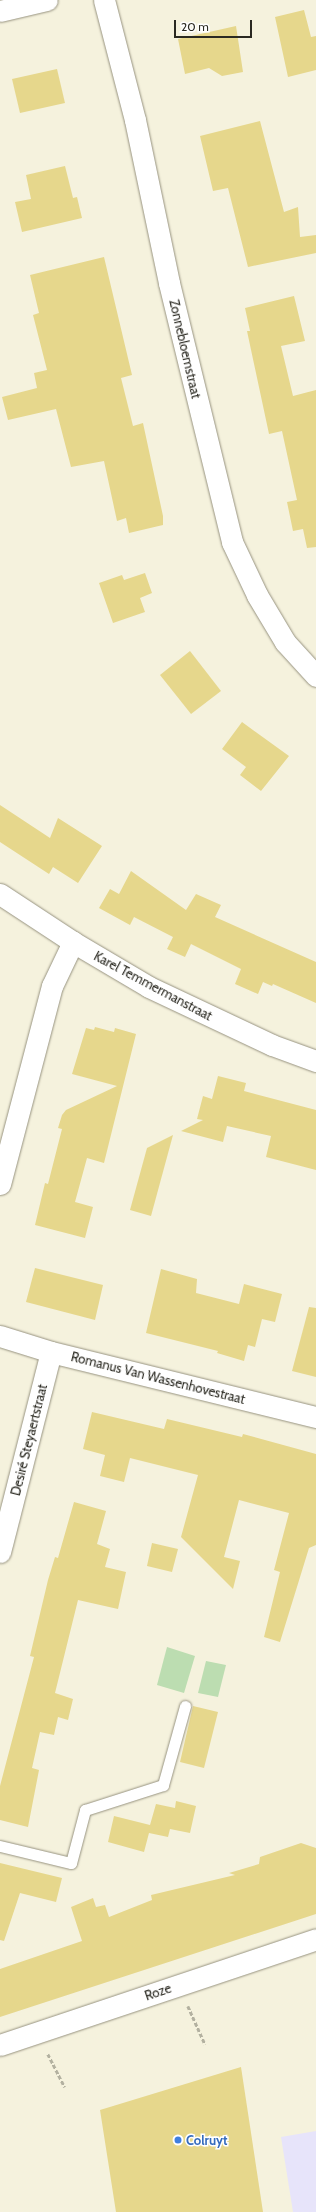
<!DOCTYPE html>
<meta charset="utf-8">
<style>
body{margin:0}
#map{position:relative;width:316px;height:2212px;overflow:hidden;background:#f5f2dd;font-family:Cabin,sans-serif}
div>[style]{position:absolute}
.education>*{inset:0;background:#e7e4fa}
.green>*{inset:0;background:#bcddb1}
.building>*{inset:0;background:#e6d78c}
.path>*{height:2.5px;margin-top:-1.25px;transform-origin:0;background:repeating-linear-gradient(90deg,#b3b1a0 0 4px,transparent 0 6px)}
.roads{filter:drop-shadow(0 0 1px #979380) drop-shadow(0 0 1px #979380)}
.service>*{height:11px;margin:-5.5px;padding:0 5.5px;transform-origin:5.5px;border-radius:5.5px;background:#fff}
.minor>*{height:21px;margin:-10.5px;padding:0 10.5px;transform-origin:10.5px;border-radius:10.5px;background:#fff}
.dots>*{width:11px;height:11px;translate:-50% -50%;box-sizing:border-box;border:2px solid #fff;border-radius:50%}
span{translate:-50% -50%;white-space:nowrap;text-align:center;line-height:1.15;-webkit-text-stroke:3px #fff;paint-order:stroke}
.street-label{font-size:13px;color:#2a2921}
.shop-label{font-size:13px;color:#366cbe;font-weight:700}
.left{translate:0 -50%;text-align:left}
.scale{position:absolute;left:174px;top:20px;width:78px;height:18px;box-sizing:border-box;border:2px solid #2a2921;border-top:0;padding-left:5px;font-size:12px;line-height:14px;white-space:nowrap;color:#2a2921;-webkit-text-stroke:3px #fff;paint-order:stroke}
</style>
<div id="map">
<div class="education">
<div style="clip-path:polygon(316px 2131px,316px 2212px,293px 2212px,281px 2137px)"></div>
</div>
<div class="green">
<div style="clip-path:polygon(167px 1647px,195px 1656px,184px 1693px,157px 1685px)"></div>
<div style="clip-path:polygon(206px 1661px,226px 1665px,218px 1697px,198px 1693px)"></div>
</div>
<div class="building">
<div style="clip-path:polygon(304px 10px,311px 37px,316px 36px,316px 70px,288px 77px,275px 17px)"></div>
<div style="clip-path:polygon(236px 26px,243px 72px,222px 76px,209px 68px,185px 74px,178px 39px)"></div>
<div style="clip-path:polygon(57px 69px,65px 103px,20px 113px,12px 79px)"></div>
<div style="clip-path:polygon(260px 121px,284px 212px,298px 207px,300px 237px,316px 235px,316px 253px,248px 267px,228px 188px,213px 191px,200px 136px)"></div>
<div style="clip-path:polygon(65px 166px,73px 198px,77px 197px,82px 218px,22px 232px,15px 202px,31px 199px,26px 175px)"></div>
<div style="clip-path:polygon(104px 257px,132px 375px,121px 378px,133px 426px,143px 423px,163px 516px,163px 525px,129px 533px,126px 518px,117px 521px,104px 461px,71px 467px,56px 409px,8px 420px,2px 397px,37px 388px,34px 373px,47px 370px,33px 315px,39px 313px,30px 275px)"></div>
<div style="clip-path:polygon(294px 296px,305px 341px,281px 346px,293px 396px,316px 390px,316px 547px,307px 548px,303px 529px,293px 531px,287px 502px,297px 500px,282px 431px,269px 434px,247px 331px,250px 331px,245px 308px)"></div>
<div style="clip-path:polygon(145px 573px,152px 593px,140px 598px,145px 612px,113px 623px,99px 583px,122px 575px,124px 580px)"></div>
<div style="clip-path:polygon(190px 651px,221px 691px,191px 714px,160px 675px)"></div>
<div style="clip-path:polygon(242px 722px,289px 756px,261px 791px,240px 775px,246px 767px,222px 749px)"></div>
<div style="clip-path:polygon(0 805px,50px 838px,58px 818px,102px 846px,78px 883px,53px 867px,49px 874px,0 842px)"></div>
<div style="clip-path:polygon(131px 871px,186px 910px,196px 894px,221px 905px,215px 917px,316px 962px,316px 1003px,273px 984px,272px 986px,263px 982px,258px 994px,235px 984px,241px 969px,191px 944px,185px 957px,167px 949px,173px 937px,134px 917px,130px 925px,99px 908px,110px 889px,119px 894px)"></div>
<div style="clip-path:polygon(95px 1027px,114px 1032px,115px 1028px,136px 1034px,104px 1163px,87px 1158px,75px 1202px,93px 1207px,85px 1238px,35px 1225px,45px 1183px,48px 1184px,62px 1129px,58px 1128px,62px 1115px,66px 1110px,117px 1086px,72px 1074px,86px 1028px,94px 1030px)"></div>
<div style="clip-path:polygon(218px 1076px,246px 1083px,244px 1091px,316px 1110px,316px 1170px,266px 1157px,271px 1136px,227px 1126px,223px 1142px,181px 1131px,203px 1120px,197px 1119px,203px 1096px,212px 1099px)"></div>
<div style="clip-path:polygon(173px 1135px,151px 1216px,130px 1210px,147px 1148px)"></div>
<div style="clip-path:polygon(35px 1268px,103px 1285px,95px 1320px,26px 1302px)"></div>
<div style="clip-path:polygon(161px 1269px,197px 1279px,196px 1293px,239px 1304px,244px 1284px,282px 1294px,275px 1322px,262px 1319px,255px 1347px,248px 1345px,244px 1361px,217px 1353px,218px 1351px,146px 1333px)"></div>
<div style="clip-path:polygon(309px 1307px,316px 1308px,316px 1377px,292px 1371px)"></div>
<div style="clip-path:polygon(92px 1412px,164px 1429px,167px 1419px,242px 1437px,243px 1434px,316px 1454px,316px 1545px,309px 1548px,280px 1642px,264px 1637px,280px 1572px,274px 1570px,289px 1513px,239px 1500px,224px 1557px,240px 1561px,233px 1589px,181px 1537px,198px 1475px,130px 1458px,124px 1482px,100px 1476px,105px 1455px,83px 1449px)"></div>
<div style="clip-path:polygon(74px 1502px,106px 1511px,97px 1544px,110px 1549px,105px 1567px,126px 1572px,118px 1609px,78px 1600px,55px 1693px,73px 1699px,68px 1720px,58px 1717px,54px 1735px,40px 1732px,32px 1768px,39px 1770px,28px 1827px,0 1820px,0 1786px,34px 1657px,30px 1656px,48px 1580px,55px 1557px,58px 1558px)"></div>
<div style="clip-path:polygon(152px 1543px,178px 1549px,172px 1572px,147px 1566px)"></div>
<div style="clip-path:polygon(193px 1706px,218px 1712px,204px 1768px,180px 1762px)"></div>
<div style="clip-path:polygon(176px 1801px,196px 1806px,190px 1833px,170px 1829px,168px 1837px,149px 1833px,144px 1852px,108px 1842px,114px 1816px,150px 1825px,156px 1804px,175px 1808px)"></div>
<div style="clip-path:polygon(301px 1843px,316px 1848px,316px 1914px,0 2017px,0 1969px,82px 1941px,71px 1907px,93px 1898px,96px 1907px,105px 1905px,109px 1917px,152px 1900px,151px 1895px,235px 1875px,229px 1873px,259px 1864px,260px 1857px)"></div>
<div style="clip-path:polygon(0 1863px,62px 1878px,56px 1902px,20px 1893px,4px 1941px,0 1940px)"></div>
<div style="clip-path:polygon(241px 2067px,263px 2212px,116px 2212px,100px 2110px)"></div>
</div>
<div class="path">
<div style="left:188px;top:2006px;width:42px;rotate:65.9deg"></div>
<div style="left:48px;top:2054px;width:37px;rotate:63deg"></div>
</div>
<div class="roads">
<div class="service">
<div style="left:0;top:1846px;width:73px;rotate:13.5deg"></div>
<div style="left:71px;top:1863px;width:55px;rotate:-75.2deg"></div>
<div style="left:85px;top:1810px;width:82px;rotate:-17.8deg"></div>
<div style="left:163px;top:1785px;width:82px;rotate:-74.4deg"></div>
</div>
<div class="minor">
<div style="left:104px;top:0;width:124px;rotate:75.5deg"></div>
<div style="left:135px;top:120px;width:167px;rotate:78.2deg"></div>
<div style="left:169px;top:283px;width:267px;rotate:76.3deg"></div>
<div style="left:232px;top:542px;width:59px;rotate:64.7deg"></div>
<div style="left:257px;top:595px;width:55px;rotate:59.2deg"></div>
<div style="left:285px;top:642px;width:46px;rotate:47.6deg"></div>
<div style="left:0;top:11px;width:48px;rotate:-13.2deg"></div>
<div style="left:0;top:894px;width:87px;rotate:33.3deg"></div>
<div style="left:73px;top:942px;width:88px;rotate:30.6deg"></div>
<div style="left:149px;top:987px;width:136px;rotate:25.2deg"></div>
<div style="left:272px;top:1045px;width:47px;rotate:20deg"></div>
<div style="left:0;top:1184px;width:205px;rotate:-75.3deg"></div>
<div style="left:52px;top:986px;width:49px;rotate:-64.5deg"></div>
<div style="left:0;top:1336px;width:53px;rotate:17.4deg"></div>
<div style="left:51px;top:1352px;width:273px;rotate:13.8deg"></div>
<div style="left:0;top:1552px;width:206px;rotate:-75.7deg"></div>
<div style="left:0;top:2045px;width:333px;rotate:-18.5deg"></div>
</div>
</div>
<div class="dots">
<div style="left:178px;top:2140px;background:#3f7fe0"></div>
</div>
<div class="street-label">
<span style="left:185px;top:349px;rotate:77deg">Zonnebloemstraat</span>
<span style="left:153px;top:986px;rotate:28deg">Karel Temmermanstraat</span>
<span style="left:158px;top:1378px;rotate:14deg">Romanus Van Wassenhovestraat</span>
<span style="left:29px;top:1440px;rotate:-76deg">Desiré Steyaertstraat</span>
<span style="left:158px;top:1992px;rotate:-19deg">Roze</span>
</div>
<div class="shop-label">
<span class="left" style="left:186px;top:2140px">Colruyt</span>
</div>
<div class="scale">20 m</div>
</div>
